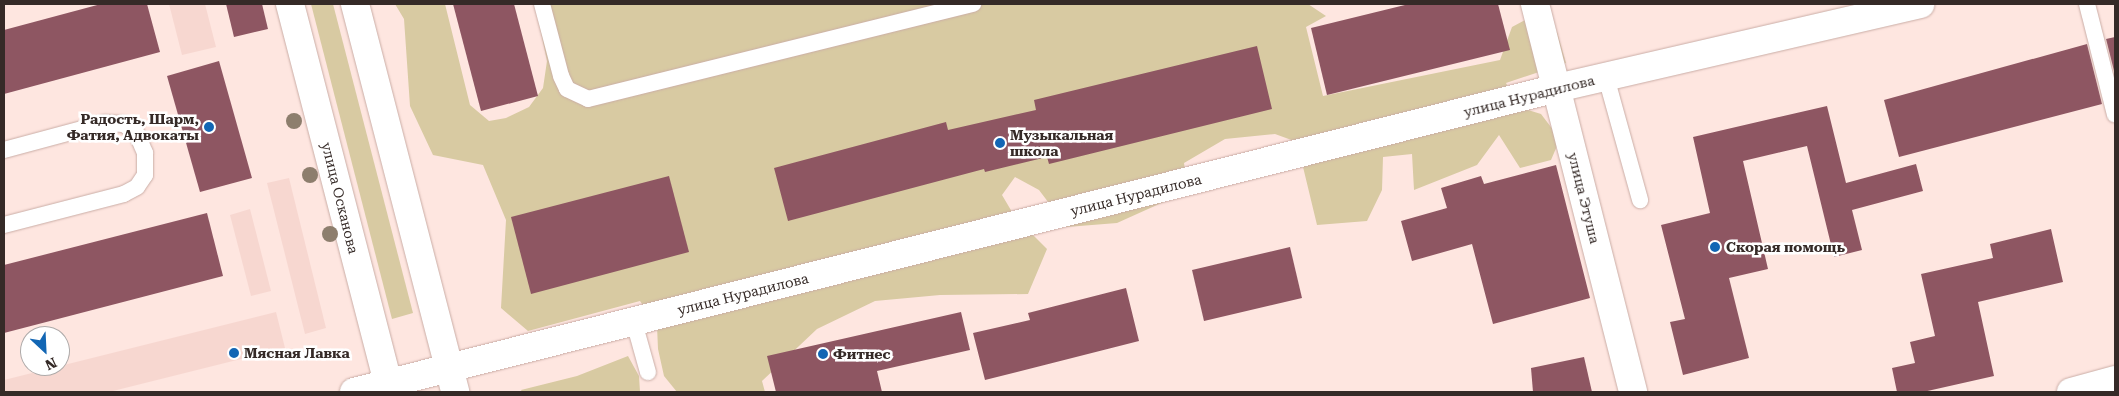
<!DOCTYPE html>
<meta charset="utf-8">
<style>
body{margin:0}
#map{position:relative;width:2119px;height:396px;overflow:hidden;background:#fee6e0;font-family:"Roboto Serif",serif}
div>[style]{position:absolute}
.built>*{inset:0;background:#f7d7d0}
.green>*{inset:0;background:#d8caa2}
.building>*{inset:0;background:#8e5662}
.roads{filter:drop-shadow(0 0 1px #caada6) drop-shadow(0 0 1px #caada6)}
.service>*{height:16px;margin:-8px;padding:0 8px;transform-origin:8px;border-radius:8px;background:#fff}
.minor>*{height:28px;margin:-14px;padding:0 14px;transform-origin:14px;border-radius:14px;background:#fff}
.tertiary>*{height:28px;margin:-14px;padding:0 14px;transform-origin:14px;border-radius:14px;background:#fff}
.trees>*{width:16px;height:16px;margin:-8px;border-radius:50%;background:#8d7e6d}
.dots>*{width:14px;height:14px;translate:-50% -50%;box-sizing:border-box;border:2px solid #fff;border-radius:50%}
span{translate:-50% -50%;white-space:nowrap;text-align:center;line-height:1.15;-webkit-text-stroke:5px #fff;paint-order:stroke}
.street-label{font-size:14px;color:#352a27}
.poi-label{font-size:14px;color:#352a27;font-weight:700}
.right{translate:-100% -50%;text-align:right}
.left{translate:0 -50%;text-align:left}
.frame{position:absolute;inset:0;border:5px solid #352a27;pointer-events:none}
.north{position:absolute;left:20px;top:326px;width:50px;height:50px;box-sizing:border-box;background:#fff;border:1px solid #aeaaa9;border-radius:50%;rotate:155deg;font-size:14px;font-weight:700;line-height:20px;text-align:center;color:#352a27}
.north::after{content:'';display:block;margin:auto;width:18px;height:22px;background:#1266b4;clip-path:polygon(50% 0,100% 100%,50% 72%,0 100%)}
</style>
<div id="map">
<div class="built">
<div style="clip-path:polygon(169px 4px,205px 4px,216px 47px,182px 55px)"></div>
<div style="clip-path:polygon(289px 178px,326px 328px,305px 334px,267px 183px)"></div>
<div style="clip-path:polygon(250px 209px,271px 291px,251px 296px,230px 215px)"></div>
<div style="clip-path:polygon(276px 312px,285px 348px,109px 392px,4px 392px,4px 380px)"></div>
</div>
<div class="green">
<div style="clip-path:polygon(311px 4px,333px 4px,413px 313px,392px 319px)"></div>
<div style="clip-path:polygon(395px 4px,445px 4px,470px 105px,489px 121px,506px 118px,529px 107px,543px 88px,547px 61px,535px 4px,1308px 4px,1326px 16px,1306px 27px,1323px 96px,1500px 60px,1512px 27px,1527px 19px,1557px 32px,1566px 63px,1506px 83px,1518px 107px,1541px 114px,1560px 139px,1551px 160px,1520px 168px,1499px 135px,1477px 165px,1414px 190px,1412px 154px,1383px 157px,1382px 190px,1367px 221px,1317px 225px,1297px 142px,1275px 134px,1225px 139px,1184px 163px,1188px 191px,1117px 223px,1067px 227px,1039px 190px,1015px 177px,1002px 195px,1015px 217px,1047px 249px,1028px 294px,940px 295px,875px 301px,817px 329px,762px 381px,765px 392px,677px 392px,664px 376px,658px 349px,657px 326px,640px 301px,528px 331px,501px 308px,506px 220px,483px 165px,433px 155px,410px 106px,404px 19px)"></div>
<div style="clip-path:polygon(628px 356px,639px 376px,640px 392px,522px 392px,521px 390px,577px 376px)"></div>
</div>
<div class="building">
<div style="clip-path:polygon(101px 4px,147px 4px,160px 52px,4px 94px,4px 30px)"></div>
<div style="clip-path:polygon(226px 4px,262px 4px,268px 29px,234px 37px)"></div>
<div style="clip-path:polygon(453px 4px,514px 4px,538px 96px,481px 111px)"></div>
<div style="clip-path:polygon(1409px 4px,1498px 4px,1510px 50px,1327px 95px,1311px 28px)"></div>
<div style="clip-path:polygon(2115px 37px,2115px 75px,2106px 39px)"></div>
<div style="clip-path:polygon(2087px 44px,2102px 104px,1899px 157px,1884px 100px)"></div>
<div style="clip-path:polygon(1257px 46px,1272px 109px,1049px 164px,1047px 157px,985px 172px,984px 169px,788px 221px,774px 168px,946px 122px,948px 130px,1036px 110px,1034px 100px)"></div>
<div style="clip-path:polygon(219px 61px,252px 178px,200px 192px,167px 76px)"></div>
<div style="clip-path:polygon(1827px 106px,1846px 183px,1916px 164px,1923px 191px,1852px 210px,1862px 250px,1834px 257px,1807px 146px,1743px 161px,1768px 269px,1729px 278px,1749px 358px,1683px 375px,1670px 322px,1685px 319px,1661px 225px,1710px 213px,1693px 137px)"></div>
<div style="clip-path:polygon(1556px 165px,1590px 298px,1493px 324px,1472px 244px,1412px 261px,1401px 221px,1447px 208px,1441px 188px,1481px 176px,1484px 184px)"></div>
<div style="clip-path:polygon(669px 176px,689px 252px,531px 294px,511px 217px)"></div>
<div style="clip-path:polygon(207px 213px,223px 276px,4px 333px,4px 265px)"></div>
<div style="clip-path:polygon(2051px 229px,2063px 282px,1978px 302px,1994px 376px,1923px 392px,1897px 392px,1892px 368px,1915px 363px,1910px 342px,1935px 336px,1921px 274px,1993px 258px,1990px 244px)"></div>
<div style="clip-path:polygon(1290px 247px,1302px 298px,1204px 321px,1192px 270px)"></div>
<div style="clip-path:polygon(1126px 288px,1139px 341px,985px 380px,973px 333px,1030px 320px,1028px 313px)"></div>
<div style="clip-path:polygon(961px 312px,970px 350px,877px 371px,882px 392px,776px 392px,767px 356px)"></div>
<div style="clip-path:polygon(1584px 357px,1592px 392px,1533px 392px,1531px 368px)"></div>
</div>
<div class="roads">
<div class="service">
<div style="left:542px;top:4px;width:74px;rotate:75.2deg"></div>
<div style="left:561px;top:76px;width:14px;rotate:65deg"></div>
<div style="left:567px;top:89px;width:23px;rotate:25deg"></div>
<div style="left:588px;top:99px;width:397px;rotate:-13.9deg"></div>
<div style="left:2087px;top:4px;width:114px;rotate:75.8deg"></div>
<div style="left:1606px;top:77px;width:128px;rotate:74.5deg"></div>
<div style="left:4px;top:150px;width:105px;rotate:-15deg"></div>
<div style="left:105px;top:123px;width:19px;rotate:3deg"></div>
<div style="left:124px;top:124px;width:16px;rotate:38deg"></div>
<div style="left:137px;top:134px;width:21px;rotate:67deg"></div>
<div style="left:145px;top:153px;width:22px;rotate:90deg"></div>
<div style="left:145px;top:175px;width:14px;rotate:124deg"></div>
<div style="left:137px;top:187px;width:15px;rotate:152deg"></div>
<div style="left:124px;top:194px;width:124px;rotate:165.5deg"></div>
<div style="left:634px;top:322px;width:52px;rotate:74.4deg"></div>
</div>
<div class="minor">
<div style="left:1535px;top:4px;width:400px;rotate:75.8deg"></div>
<div style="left:2071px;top:392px;width:46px;rotate:-15.3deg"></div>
</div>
<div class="tertiary">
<div style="left:290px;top:4px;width:401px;rotate:75.5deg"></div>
<div style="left:355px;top:4px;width:401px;rotate:75.5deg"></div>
<div style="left:354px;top:392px;width:1241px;rotate:-14.18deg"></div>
<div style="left:1557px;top:88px;width:373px;rotate:-13deg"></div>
</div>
</div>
<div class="trees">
<div style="left:294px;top:121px"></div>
<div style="left:310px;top:175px"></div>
<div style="left:330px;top:234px"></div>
</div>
<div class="dots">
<div style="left:209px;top:127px;background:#1266b4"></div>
<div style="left:1000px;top:143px;background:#1266b4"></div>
<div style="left:1715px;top:247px;background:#1266b4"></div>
<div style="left:234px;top:353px;background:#1266b4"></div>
<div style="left:823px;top:354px;background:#1266b4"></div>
</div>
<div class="street-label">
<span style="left:1529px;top:96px;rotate:-14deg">улица Нурадилова</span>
<span style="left:1136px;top:195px;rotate:-14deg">улица Нурадилова</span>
<span style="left:340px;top:198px;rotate:76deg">улица Осканова</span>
<span style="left:1584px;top:198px;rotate:76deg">улица Этуша</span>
<span style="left:743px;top:294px;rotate:-14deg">улица Нурадилова</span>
</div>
<div class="poi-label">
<span class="right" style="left:199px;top:127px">Радость, Шарм,<br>Фатия, Адвокаты</span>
<span class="left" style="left:1010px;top:143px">Музыкальная<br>школа</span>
<span class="left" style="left:1726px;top:247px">Скорая помощь</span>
<span class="left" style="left:244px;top:353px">Мясная Лавка</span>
<span class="left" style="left:833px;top:354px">Фитнес</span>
</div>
<div class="frame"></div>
<div class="north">N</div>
</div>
